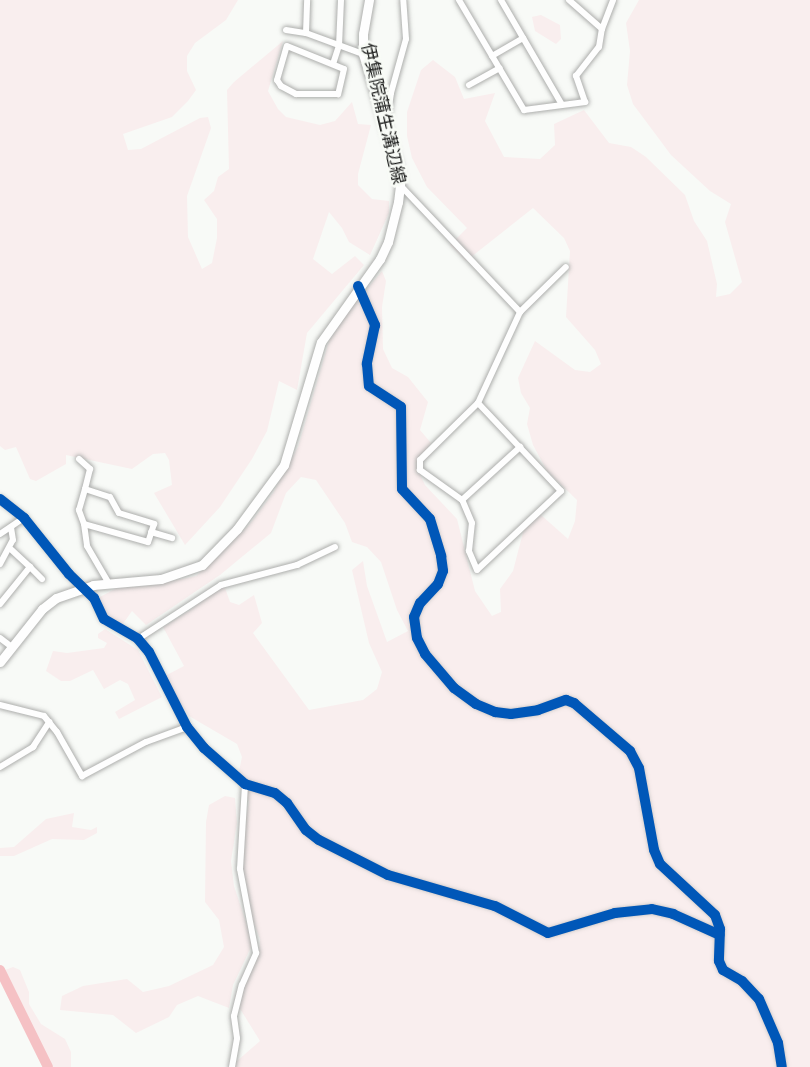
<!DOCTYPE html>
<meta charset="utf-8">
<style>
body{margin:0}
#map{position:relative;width:810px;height:1067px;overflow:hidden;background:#f8faf7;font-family:Overpass,"Noto Sans JP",sans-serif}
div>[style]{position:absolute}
.green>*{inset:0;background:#f9eeee}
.river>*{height:10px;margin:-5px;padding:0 5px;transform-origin:5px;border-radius:5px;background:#f5c1c4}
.roads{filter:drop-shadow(0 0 2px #adaeac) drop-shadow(0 0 2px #adaeac)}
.minor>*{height:6px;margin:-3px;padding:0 3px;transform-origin:3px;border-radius:3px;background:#fefefe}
.primary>*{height:9px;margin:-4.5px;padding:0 4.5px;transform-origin:4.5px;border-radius:4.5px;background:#fefefe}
.cycleway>*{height:10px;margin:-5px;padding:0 5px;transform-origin:5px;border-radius:5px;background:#0057b8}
span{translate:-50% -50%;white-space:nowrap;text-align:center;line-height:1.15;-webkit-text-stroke:5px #f8fbf6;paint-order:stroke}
.street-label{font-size:18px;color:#1f201f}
</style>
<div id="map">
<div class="green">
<div style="clip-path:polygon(0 0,238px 0,226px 20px,195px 43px,187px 56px,187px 71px,196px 90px,188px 101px,172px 117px,123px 134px,128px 150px,141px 149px,200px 118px,208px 117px,211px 128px,187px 196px,188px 237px,202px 269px,212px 263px,217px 238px,217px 219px,204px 200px,214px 191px,218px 177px,229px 169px,227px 90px,234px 82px,283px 41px,268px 91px,278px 109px,286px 117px,320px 125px,335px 121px,352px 102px,358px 124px,371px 125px,358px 174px,358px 185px,372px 199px,389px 201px,389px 213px,370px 255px,349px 242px,342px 228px,329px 212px,313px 259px,332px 274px,355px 256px,364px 265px,307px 333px,297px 390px,279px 381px,267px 431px,252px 459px,220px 507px,185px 545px,154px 493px,172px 485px,169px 460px,165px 453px,153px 454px,132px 469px,66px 455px,66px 464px,36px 481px,30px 479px,16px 447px,5px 450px,0 446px)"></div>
<div style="clip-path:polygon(639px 0,810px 0,810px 1067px,230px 1067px,260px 1041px,234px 999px,244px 972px,259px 951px,260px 939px,242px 894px,237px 866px,249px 802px,238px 776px,242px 757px,237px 744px,189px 716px,163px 677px,184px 666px,163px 627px,192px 609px,215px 588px,224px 585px,230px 602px,239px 605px,254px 595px,262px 623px,253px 633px,309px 710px,363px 700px,377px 689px,382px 672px,369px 643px,352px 570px,363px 561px,367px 586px,387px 642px,408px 631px,397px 610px,381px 562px,367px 547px,352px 542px,345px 523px,316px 480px,301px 477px,286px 493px,271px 533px,220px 575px,146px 625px,132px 611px,120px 628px,102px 619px,96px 599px,117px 588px,146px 586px,196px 576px,249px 525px,273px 493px,298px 447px,329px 341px,348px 311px,382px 271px,386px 281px,382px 307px,383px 349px,392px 368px,408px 377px,428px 402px,420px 430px,431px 443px,416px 466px,425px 485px,457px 519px,475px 591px,492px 616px,501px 612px,500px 589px,513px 571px,526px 521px,541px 515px,568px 539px,575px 521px,577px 500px,547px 471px,533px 445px,527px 424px,530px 408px,521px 393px,518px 378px,535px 341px,575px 370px,590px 372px,601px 364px,595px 350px,566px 317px,570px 251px,564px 238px,533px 208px,466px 261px,450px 245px,467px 228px,427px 187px,412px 158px,407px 136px,407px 112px,421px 70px,433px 60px,455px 77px,464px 99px,495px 93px,485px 121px,504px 157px,540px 159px,555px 145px,554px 124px,584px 110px,609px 143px,631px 147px,646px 157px,685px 195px,694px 221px,707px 241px,717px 284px,716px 297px,730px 294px,742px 282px,725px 222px,731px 204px,710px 191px,671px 155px,633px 104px,627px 85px,630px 51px,626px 23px)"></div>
<div style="clip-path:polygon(541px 15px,560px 25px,561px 39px,556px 44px,535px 31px,532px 17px)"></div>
<div style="clip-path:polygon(105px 629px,138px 650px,162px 697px,119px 719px,115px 712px,135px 700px,128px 684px,120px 680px,104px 689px,93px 670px,70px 681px,61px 681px,46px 671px,53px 651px,67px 653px,104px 648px,107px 643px,98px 638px,98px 634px)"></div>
<div style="clip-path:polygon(225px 796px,235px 798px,237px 823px,231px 861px,234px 886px,253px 943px,233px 985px,229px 1008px,198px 996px,177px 1005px,169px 1017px,136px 1033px,113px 1015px,60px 1010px,62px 996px,83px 986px,127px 979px,143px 992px,169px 986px,213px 965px,224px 947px,219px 920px,205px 902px,206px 822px,209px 805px)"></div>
<div style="clip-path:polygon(74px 813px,72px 827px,91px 830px,97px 827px,97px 833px,84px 840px,52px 839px,14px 856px,0 856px,0 848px,14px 847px,46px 819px)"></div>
<div style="clip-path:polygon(13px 967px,20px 970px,29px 992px,29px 1004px,41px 1024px,65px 1039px,71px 1052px,71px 1067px,45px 1067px,19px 1003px,0 972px)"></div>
</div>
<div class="river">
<div style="left:0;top:970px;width:108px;rotate:63.7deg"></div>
</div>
<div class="roads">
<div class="minor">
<div style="left:459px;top:0;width:128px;rotate:59.4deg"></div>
<div style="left:524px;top:110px;width:62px;rotate:-7.5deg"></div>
<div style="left:585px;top:102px;width:28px;rotate:-109deg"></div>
<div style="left:576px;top:76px;width:37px;rotate:-52deg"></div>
<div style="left:599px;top:47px;width:18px;rotate:-81deg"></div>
<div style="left:501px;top:0;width:121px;rotate:59.8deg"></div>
<div style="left:569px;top:0;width:44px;rotate:41.3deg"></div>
<div style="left:602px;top:29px;width:31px;rotate:-69deg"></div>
<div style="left:286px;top:30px;width:20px;rotate:9deg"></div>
<div style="left:306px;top:33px;width:61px;rotate:20.2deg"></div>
<div style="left:306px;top:33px;width:33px;rotate:-88deg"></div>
<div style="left:287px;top:46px;width:61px;rotate:22deg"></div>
<div style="left:344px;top:69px;width:26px;rotate:103deg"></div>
<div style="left:338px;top:94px;width:42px;rotate:180deg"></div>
<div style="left:296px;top:94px;width:17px;rotate:-152deg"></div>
<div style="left:281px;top:86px;width:7px;rotate:-124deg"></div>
<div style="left:277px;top:80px;width:35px;rotate:-74deg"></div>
<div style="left:492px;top:56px;width:36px;rotate:-30deg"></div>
<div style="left:333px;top:64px;width:19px;rotate:-72deg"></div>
<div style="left:339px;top:46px;width:46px;rotate:-87.5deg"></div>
<div style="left:469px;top:85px;width:35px;rotate:-29deg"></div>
<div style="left:386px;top:125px;width:32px;rotate:-81deg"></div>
<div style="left:391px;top:93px;width:56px;rotate:-74.5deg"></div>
<div style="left:406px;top:39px;width:39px;rotate:-94deg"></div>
<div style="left:400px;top:185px;width:175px;rotate:46.6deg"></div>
<div style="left:359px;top:287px;width:41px;rotate:67.2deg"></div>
<div style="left:375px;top:325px;width:40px;rotate:102deg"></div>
<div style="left:367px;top:364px;width:22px;rotate:85deg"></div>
<div style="left:369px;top:386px;width:38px;rotate:33deg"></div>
<div style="left:401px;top:407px;width:82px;rotate:89.3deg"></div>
<div style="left:402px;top:489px;width:41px;rotate:47deg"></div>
<div style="left:430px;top:519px;width:39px;rotate:73deg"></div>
<div style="left:441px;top:556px;width:15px;rotate:82deg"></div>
<div style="left:443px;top:571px;width:14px;rotate:111deg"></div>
<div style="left:438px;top:584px;width:26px;rotate:133deg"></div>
<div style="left:420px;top:603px;width:15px;rotate:113deg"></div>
<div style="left:414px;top:617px;width:21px;rotate:82deg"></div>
<div style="left:417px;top:638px;width:18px;rotate:63deg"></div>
<div style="left:425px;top:654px;width:45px;rotate:49.5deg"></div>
<div style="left:454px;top:688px;width:27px;rotate:36deg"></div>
<div style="left:476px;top:704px;width:21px;rotate:23deg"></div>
<div style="left:495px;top:712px;width:16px;rotate:7deg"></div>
<div style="left:511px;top:714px;width:27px;rotate:-8deg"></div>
<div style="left:538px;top:710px;width:30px;rotate:-20deg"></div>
<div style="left:566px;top:700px;width:9px;rotate:21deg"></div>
<div style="left:574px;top:703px;width:74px;rotate:40.6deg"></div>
<div style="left:630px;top:751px;width:19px;rotate:62deg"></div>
<div style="left:639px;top:768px;width:83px;rotate:79.6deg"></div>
<div style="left:654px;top:850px;width:15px;rotate:67deg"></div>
<div style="left:660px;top:864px;width:75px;rotate:42.8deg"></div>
<div style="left:715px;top:915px;width:15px;rotate:70deg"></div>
<div style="left:720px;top:929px;width:32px;rotate:92deg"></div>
<div style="left:719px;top:961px;width:10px;rotate:66deg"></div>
<div style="left:723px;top:970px;width:22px;rotate:30deg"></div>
<div style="left:742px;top:981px;width:25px;rotate:47deg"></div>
<div style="left:759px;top:999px;width:48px;rotate:66.6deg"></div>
<div style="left:778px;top:1043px;width:24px;rotate:81deg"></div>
<div style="left:478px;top:403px;width:121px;rotate:46.7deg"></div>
<div style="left:561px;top:491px;width:115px;rotate:136.8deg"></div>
<div style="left:477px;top:570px;width:21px;rotate:-113deg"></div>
<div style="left:469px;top:551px;width:28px;rotate:-84deg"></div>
<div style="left:472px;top:523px;width:25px;rotate:-113deg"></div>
<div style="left:462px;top:500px;width:52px;rotate:-144.5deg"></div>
<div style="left:420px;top:470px;width:10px;rotate:-90deg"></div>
<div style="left:420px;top:460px;width:81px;rotate:-44.5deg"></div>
<div style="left:478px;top:403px;width:100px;rotate:-65.2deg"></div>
<div style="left:520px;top:312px;width:64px;rotate:-44.4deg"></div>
<div style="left:79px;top:459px;width:15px;rotate:42deg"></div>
<div style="left:90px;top:469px;width:21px;rotate:104deg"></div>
<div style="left:0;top:499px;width:31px;rotate:38deg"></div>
<div style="left:24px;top:518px;width:72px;rotate:51.2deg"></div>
<div style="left:69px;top:574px;width:35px;rotate:44deg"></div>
<div style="left:94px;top:598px;width:23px;rotate:65deg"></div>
<div style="left:104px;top:619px;width:39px;rotate:30deg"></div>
<div style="left:138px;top:639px;width:17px;rotate:50deg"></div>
<div style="left:149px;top:652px;width:84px;rotate:63.1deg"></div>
<div style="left:187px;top:727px;width:27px;rotate:51deg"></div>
<div style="left:204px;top:748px;width:55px;rotate:41.3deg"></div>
<div style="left:245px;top:784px;width:31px;rotate:17deg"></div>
<div style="left:275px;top:793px;width:16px;rotate:40deg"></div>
<div style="left:287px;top:803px;width:33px;rotate:55deg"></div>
<div style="left:306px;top:830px;width:16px;rotate:38deg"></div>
<div style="left:319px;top:840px;width:77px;rotate:26.9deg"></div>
<div style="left:388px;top:875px;width:111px;rotate:16.2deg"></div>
<div style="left:495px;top:906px;width:59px;rotate:27deg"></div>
<div style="left:548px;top:933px;width:70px;rotate:-16.6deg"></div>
<div style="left:615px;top:913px;width:37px;rotate:-6deg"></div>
<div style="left:652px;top:909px;width:22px;rotate:13deg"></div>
<div style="left:673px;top:914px;width:51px;rotate:24.1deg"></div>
<div style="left:462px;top:500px;width:79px;rotate:-42.4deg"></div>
<div style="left:84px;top:524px;width:15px;rotate:-110deg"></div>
<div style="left:79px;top:510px;width:22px;rotate:-74deg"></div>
<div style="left:85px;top:489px;width:26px;rotate:18deg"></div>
<div style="left:110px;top:497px;width:18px;rotate:61deg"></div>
<div style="left:119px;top:513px;width:37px;rotate:17deg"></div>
<div style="left:154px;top:524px;width:19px;rotate:108deg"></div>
<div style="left:148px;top:542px;width:66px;rotate:-164.3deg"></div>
<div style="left:84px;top:524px;width:22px;rotate:82deg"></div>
<div style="left:87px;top:546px;width:42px;rotate:59.7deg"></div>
<div style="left:151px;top:532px;width:22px;rotate:16deg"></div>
<div style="left:0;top:534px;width:29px;rotate:-34deg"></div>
<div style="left:0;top:564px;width:27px;rotate:-62deg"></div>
<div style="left:13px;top:540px;width:13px;rotate:-99deg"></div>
<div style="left:30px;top:567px;width:17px;rotate:45deg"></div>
<div style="left:0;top:604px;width:48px;rotate:-51deg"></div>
<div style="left:30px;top:567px;width:25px;rotate:-137deg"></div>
<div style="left:0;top:638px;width:15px;rotate:37deg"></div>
<div style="left:138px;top:639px;width:99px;rotate:-33deg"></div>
<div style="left:221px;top:585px;width:79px;rotate:-14.7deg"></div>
<div style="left:297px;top:565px;width:42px;rotate:-25.3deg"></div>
<div style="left:0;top:705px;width:45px;rotate:14deg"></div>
<div style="left:44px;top:716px;width:21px;rotate:51deg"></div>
<div style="left:57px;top:732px;width:51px;rotate:60.4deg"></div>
<div style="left:82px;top:776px;width:72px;rotate:-28deg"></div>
<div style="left:146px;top:742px;width:44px;rotate:-20.1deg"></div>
<div style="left:0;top:767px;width:39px;rotate:-31deg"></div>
<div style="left:33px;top:747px;width:30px;rotate:-57deg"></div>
<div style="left:232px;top:1067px;width:29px;rotate:-80deg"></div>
<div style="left:237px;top:1038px;width:22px;rotate:-98deg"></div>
<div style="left:234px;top:1016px;width:32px;rotate:-76deg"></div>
<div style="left:242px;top:985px;width:35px;rotate:-66deg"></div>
<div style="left:256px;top:953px;width:86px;rotate:-100.8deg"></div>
<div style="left:240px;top:869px;width:85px;rotate:-86.6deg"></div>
</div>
<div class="primary">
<div style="left:0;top:662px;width:68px;rotate:-51.6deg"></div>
<div style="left:42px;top:609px;width:18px;rotate:-38deg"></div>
<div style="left:56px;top:598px;width:39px;rotate:-19deg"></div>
<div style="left:93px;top:585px;width:68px;rotate:-5deg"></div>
<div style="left:161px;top:579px;width:43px;rotate:-18.9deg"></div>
<div style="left:202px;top:565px;width:50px;rotate:-45.8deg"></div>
<div style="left:237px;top:529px;width:79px;rotate:-53.7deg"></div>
<div style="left:284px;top:465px;width:128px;rotate:-73.3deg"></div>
<div style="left:321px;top:342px;width:102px;rotate:-54.6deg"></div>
<div style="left:380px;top:259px;width:19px;rotate:-65deg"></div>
<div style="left:388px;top:242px;width:41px;rotate:-76deg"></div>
<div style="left:398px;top:202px;width:17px;rotate:-83deg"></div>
<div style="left:400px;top:185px;width:20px;rotate:-99deg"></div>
<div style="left:397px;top:165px;width:116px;rotate:-107deg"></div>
<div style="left:363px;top:54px;width:20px;rotate:-90deg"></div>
<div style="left:363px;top:34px;width:35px;rotate:-80deg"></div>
</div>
</div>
<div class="cycleway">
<div style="left:358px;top:286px;width:43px;rotate:66.4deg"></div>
<div style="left:375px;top:325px;width:40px;rotate:102deg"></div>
<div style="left:367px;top:364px;width:22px;rotate:85deg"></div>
<div style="left:369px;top:386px;width:38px;rotate:33deg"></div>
<div style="left:401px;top:407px;width:82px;rotate:89.3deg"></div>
<div style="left:402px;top:489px;width:41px;rotate:47deg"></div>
<div style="left:430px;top:519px;width:39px;rotate:73deg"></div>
<div style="left:441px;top:556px;width:15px;rotate:82deg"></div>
<div style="left:443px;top:571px;width:14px;rotate:111deg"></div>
<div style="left:438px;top:584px;width:26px;rotate:133deg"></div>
<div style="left:420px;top:603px;width:15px;rotate:113deg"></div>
<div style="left:414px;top:617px;width:21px;rotate:82deg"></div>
<div style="left:417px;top:638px;width:18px;rotate:63deg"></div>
<div style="left:425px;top:654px;width:45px;rotate:49.5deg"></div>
<div style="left:454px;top:688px;width:27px;rotate:36deg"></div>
<div style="left:476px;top:704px;width:21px;rotate:23deg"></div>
<div style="left:495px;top:712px;width:16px;rotate:7deg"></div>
<div style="left:511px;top:714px;width:27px;rotate:-8deg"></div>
<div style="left:538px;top:710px;width:30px;rotate:-20deg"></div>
<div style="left:566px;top:700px;width:9px;rotate:21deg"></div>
<div style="left:574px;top:703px;width:74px;rotate:40.6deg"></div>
<div style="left:630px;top:751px;width:19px;rotate:62deg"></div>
<div style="left:639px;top:768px;width:83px;rotate:79.6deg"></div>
<div style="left:654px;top:850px;width:15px;rotate:67deg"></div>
<div style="left:660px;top:864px;width:75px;rotate:42.8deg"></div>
<div style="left:715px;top:915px;width:15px;rotate:70deg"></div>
<div style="left:720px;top:929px;width:32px;rotate:92deg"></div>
<div style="left:719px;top:961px;width:10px;rotate:66deg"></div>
<div style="left:723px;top:970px;width:22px;rotate:30deg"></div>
<div style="left:742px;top:981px;width:25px;rotate:47deg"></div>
<div style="left:759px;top:999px;width:48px;rotate:66.6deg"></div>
<div style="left:778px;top:1043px;width:24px;rotate:81deg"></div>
<div style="left:0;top:499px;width:31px;rotate:38deg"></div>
<div style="left:24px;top:518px;width:72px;rotate:51.2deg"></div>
<div style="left:69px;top:574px;width:35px;rotate:44deg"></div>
<div style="left:94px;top:598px;width:23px;rotate:65deg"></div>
<div style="left:104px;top:619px;width:39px;rotate:30deg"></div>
<div style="left:138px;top:639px;width:17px;rotate:50deg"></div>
<div style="left:149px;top:652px;width:84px;rotate:63.1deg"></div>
<div style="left:187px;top:727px;width:27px;rotate:51deg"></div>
<div style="left:204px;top:748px;width:55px;rotate:41.3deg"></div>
<div style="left:245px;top:784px;width:31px;rotate:17deg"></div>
<div style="left:275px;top:793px;width:16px;rotate:40deg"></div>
<div style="left:287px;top:803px;width:33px;rotate:55deg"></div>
<div style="left:306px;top:830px;width:16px;rotate:38deg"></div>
<div style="left:319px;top:840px;width:77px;rotate:26.9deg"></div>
<div style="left:388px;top:875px;width:111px;rotate:16.2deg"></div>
<div style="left:495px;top:906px;width:59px;rotate:27deg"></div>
<div style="left:548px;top:933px;width:70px;rotate:-16.6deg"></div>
<div style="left:615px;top:913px;width:37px;rotate:-6deg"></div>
<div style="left:652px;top:909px;width:22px;rotate:13deg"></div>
<div style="left:673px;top:914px;width:51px;rotate:24.1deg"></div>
</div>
<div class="street-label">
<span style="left:381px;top:114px;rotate:77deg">伊集院蒲生溝辺線</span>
</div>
</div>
